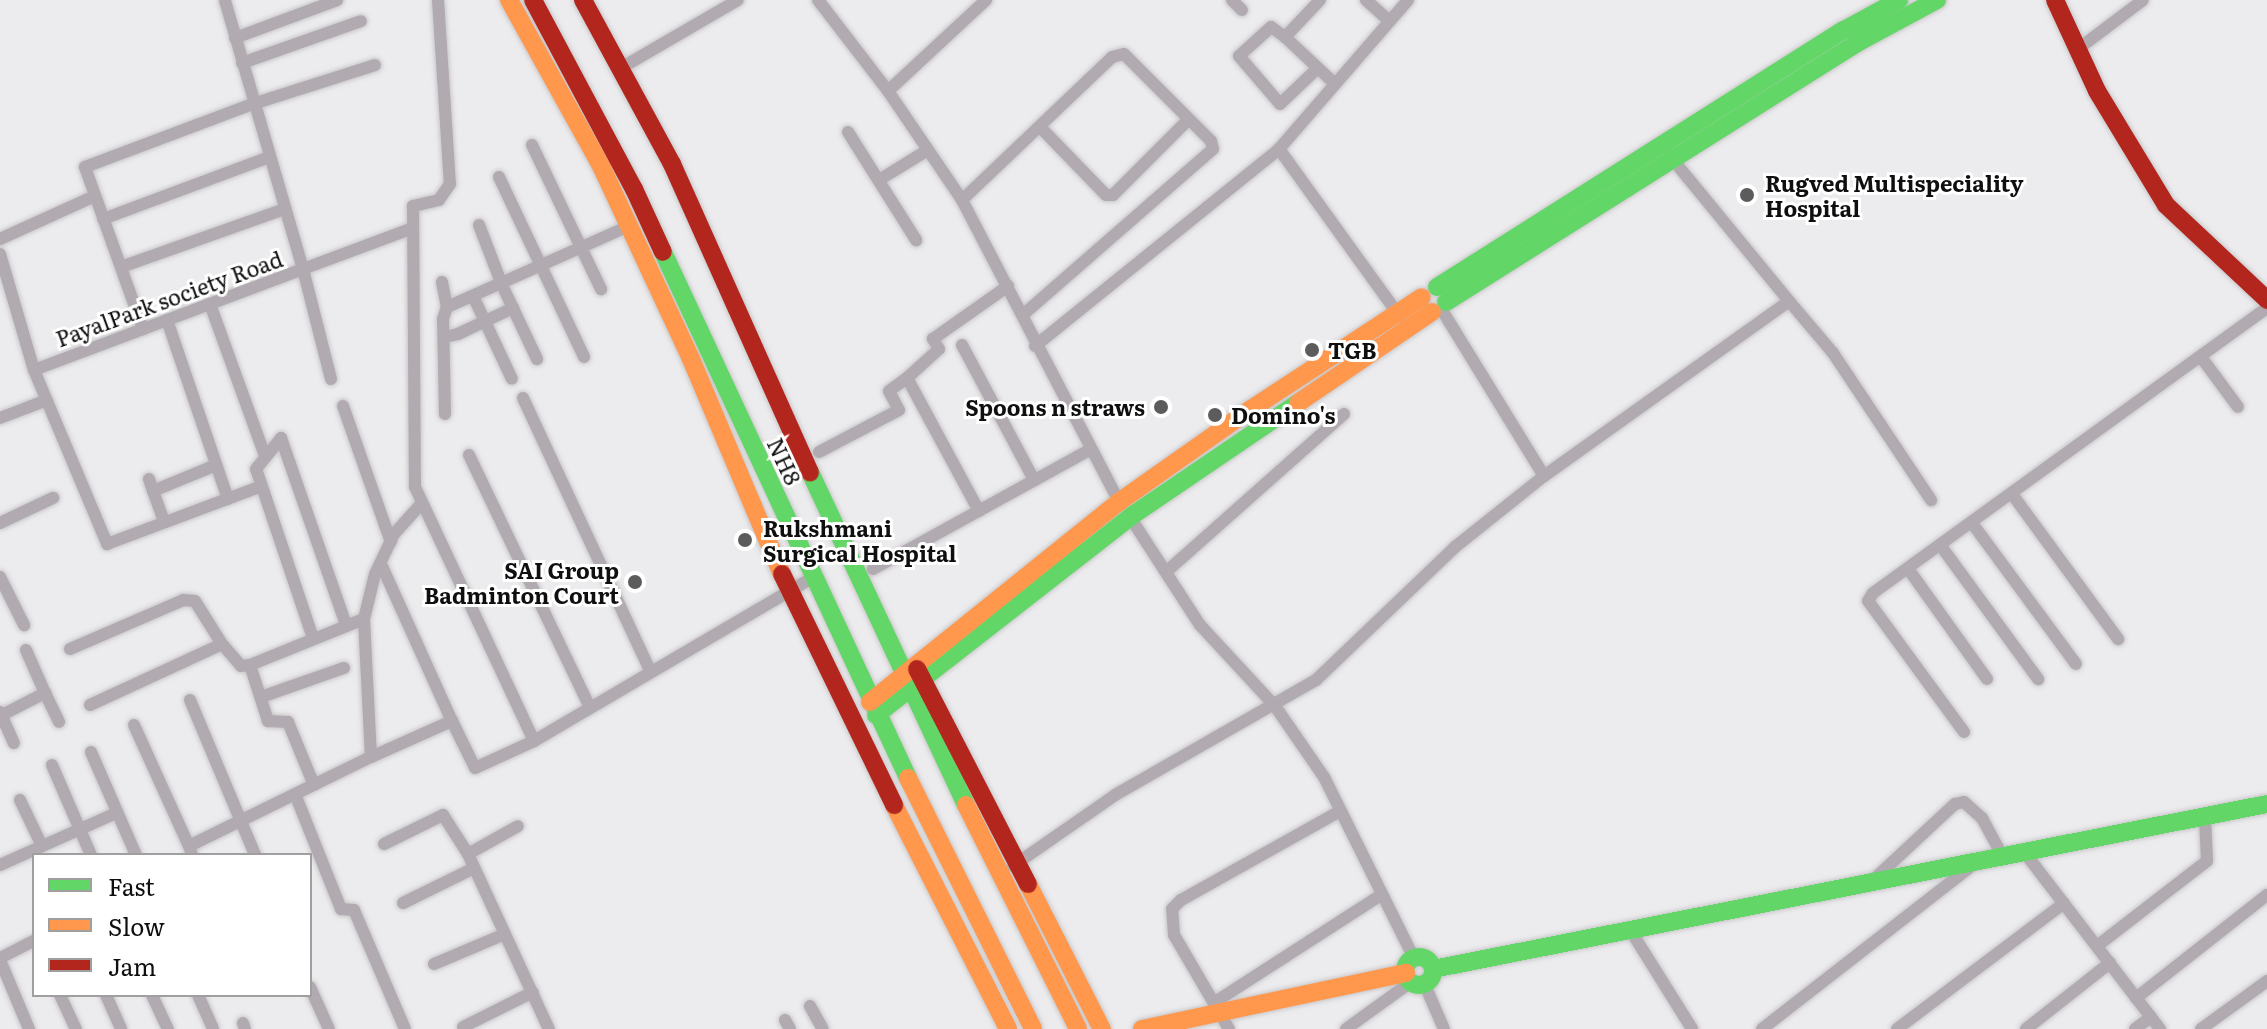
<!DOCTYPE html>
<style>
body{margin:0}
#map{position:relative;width:2267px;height:1029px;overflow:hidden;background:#ecebed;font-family:Literata,serif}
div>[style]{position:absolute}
.roads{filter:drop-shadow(0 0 2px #c9c8ca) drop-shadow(0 0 2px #c9c8ca)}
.street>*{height:12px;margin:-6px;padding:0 6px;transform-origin:6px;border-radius:6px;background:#b2aab1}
.fast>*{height:18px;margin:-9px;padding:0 9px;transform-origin:9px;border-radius:9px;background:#63d668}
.fast>.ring{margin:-9px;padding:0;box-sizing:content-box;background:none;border:18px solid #63d668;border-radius:50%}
.slow>*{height:18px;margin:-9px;padding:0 9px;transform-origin:9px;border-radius:9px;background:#ff974d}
.jam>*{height:18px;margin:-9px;padding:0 9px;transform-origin:9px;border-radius:9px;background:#b3261e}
.dots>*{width:22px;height:22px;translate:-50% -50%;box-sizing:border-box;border:4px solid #fff;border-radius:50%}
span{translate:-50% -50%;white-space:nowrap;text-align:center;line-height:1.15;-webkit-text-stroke:6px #fff;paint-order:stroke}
.poi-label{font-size:22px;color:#0f0f10;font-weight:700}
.left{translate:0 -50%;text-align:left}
.right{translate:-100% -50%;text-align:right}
.street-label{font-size:22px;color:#0f0f10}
.legend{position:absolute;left:32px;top:853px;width:280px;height:144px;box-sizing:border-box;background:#fff;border:2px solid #9f9f9f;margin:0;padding:10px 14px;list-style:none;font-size:24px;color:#0f0f10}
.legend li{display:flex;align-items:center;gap:16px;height:40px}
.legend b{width:40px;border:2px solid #9f9f9f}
</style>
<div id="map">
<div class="roads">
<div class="street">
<div style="left:438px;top:0;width:184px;rotate:86.3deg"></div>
<div style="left:450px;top:184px;width:19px;rotate:125deg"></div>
<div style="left:439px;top:200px;width:27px;rotate:167deg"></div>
<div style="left:413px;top:206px;width:281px;rotate:89.6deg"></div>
<div style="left:415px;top:487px;width:280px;rotate:64.9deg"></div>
<div style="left:818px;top:0;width:115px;rotate:52.4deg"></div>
<div style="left:888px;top:91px;width:132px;rotate:55.8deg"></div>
<div style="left:962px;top:200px;width:340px;rotate:62.5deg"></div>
<div style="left:1232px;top:0;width:14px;rotate:45deg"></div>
<div style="left:1320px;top:0;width:51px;rotate:133.4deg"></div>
<div style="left:1285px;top:37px;width:67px;rotate:43.2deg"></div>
<div style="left:1366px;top:0;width:31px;rotate:42deg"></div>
<div style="left:1285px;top:37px;width:17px;rotate:-144deg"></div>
<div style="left:1271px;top:27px;width:43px;rotate:137.8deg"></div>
<div style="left:1239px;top:56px;width:63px;rotate:49.5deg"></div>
<div style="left:1280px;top:104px;width:52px;rotate:-43.5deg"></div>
<div style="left:235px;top:38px;width:109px;rotate:-20.4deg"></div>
<div style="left:2078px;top:49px;width:81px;rotate:-37deg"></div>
<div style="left:242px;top:63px;width:126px;rotate:-19.4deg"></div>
<div style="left:621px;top:68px;width:135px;rotate:-30.2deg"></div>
<div style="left:888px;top:91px;width:134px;rotate:-42.9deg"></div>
<div style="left:1041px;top:128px;width:93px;rotate:45.9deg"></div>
<div style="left:1106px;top:195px;width:7px"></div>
<div style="left:1113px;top:195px;width:107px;rotate:-45deg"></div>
<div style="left:848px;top:132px;width:128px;rotate:57.8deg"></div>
<div style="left:532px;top:145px;width:160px;rotate:64.4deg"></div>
<div style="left:1279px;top:149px;width:197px;rotate:-49.1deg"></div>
<div style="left:499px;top:177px;width:199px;rotate:64.7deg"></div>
<div style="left:879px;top:180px;width:57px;rotate:-31.5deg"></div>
<div style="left:962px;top:200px;width:207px;rotate:-43.6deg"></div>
<div style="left:1112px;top:57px;width:12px;rotate:-14deg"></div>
<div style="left:1124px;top:54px;width:123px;rotate:45deg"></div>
<div style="left:1211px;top:141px;width:8px;rotate:76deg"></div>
<div style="left:1213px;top:149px;width:251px;rotate:138.9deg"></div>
<div style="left:103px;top:219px;width:178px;rotate:-20.4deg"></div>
<div style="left:479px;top:225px;width:64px;rotate:69deg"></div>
<div style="left:502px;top:285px;width:82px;rotate:64.7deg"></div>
<div style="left:0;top:239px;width:104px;rotate:-24.4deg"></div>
<div style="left:0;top:254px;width:121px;rotate:73.7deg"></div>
<div style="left:34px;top:370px;width:287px;rotate:-20.6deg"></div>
<div style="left:303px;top:269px;width:280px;rotate:-106.2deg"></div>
<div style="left:121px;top:267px;width:174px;rotate:-19.5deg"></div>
<div style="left:442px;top:282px;width:25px;rotate:79deg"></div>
<div style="left:474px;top:298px;width:89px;rotate:64.9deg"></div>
<div style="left:1789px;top:301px;width:68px;rotate:49.8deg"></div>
<div style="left:1833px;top:353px;width:177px;rotate:56.3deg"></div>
<div style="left:210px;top:304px;width:162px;rotate:70.1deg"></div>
<div style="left:167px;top:320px;width:189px;rotate:71.2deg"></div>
<div style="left:143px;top:329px;width:172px;rotate:-109.7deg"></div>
<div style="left:85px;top:167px;width:179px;rotate:-20.6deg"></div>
<div style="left:253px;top:104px;width:128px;rotate:-17.7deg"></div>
<div style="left:444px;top:337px;width:14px;rotate:-12deg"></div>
<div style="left:458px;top:334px;width:61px;rotate:-25.3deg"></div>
<div style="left:962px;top:345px;width:153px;rotate:61.9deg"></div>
<div style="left:1035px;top:346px;width:314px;rotate:-38.9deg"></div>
<div style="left:1279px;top:149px;width:207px;rotate:54.2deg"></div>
<div style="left:2201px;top:357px;width:62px;rotate:53.5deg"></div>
<div style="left:34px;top:370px;width:189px;rotate:67.2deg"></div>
<div style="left:107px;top:544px;width:165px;rotate:-20.5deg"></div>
<div style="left:331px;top:379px;width:114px;rotate:-104.3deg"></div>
<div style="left:303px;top:269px;width:117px;rotate:-20.4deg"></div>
<div style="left:523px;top:398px;width:302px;rotate:65deg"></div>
<div style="left:343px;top:406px;width:144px;rotate:70.6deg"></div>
<div style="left:445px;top:414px;width:95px;rotate:-91.2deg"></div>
<div style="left:443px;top:319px;width:13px;rotate:-72deg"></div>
<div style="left:447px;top:307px;width:199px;rotate:-24deg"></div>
<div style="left:0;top:418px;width:50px;rotate:-21deg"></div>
<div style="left:819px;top:452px;width:90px;rotate:-27.7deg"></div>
<div style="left:899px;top:410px;width:21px;rotate:-118deg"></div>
<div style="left:889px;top:391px;width:22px;rotate:-36deg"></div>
<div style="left:469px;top:455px;width:280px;rotate:64.4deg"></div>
<div style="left:1544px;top:476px;width:301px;rotate:-35.5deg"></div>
<div style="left:1789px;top:301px;width:188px;rotate:-129.4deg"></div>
<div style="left:149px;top:479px;width:13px;rotate:72deg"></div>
<div style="left:153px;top:491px;width:68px;rotate:-22.4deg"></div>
<div style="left:153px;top:491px;width:33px;rotate:70deg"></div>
<div style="left:2012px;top:494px;width:180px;rotate:53.8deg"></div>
<div style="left:979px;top:511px;width:151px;rotate:-118.4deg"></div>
<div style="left:907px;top:378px;width:43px;rotate:-42.2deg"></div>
<div style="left:939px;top:349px;width:12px;rotate:-121deg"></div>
<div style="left:933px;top:339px;width:92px;rotate:-35.2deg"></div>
<div style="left:1130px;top:517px;width:129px;rotate:57.1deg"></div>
<div style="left:1200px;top:625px;width:110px;rotate:47.2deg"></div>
<div style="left:1275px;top:706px;width:86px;rotate:55.4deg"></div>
<div style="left:1324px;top:777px;width:202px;rotate:63.6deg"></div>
<div style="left:0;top:523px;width:59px;rotate:-25.3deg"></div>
<div style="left:1972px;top:523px;width:175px;rotate:53.6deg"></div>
<div style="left:1941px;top:546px;width:165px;rotate:53.9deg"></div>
<div style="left:381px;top:564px;width:172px;rotate:65.7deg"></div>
<div style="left:873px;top:569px;width:249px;rotate:-28.8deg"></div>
<div style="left:1909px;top:570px;width:134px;rotate:54.4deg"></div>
<div style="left:1166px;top:572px;width:238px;rotate:-41.6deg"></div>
<div style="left:0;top:577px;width:54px;rotate:63.4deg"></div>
<div style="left:364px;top:619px;width:138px;rotate:87.1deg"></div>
<div style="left:313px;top:638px;width:178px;rotate:-108.6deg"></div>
<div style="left:256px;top:469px;width:40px;rotate:-51deg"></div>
<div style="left:281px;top:438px;width:198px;rotate:70.8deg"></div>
<div style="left:70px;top:649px;width:123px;rotate:-23.4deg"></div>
<div style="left:183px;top:600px;width:12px;rotate:5deg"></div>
<div style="left:195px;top:601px;width:51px;rotate:57.9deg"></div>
<div style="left:222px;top:644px;width:29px;rotate:49deg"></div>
<div style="left:241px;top:666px;width:9px;rotate:-6deg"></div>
<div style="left:250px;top:665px;width:123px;rotate:-22deg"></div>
<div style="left:364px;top:619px;width:46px;rotate:-76.3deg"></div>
<div style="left:375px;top:574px;width:44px;rotate:-64.6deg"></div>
<div style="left:394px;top:534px;width:42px;rotate:-47.9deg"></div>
<div style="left:250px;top:665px;width:59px;rotate:72.2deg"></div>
<div style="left:268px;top:721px;width:20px;rotate:3deg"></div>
<div style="left:288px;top:722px;width:68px;rotate:67.6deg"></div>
<div style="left:45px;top:693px;width:32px;rotate:64deg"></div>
<div style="left:261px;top:697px;width:88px;rotate:-19.3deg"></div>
<div style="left:190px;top:700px;width:168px;rotate:67.2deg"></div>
<div style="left:90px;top:705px;width:145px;rotate:-24.8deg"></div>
<div style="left:0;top:712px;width:34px;rotate:66deg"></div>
<div style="left:0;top:716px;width:51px;rotate:-27.1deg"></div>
<div style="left:45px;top:693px;width:47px;rotate:-113.8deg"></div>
<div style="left:134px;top:725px;width:133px;rotate:65.6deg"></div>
<div style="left:1964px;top:732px;width:162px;rotate:-126.2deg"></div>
<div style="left:1868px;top:601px;width:9px;rotate:-58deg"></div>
<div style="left:1873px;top:593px;width:486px;rotate:-35.9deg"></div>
<div style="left:91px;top:752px;width:112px;rotate:66.4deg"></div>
<div style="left:52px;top:765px;width:98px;rotate:66.6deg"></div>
<div style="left:295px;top:794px;width:124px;rotate:68.2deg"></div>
<div style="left:341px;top:909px;width:13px;rotate:4deg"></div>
<div style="left:354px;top:910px;width:129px;rotate:66.8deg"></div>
<div style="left:20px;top:800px;width:51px;rotate:64.4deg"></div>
<div style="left:384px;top:844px;width:66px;rotate:-26.2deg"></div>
<div style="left:443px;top:815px;width:46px;rotate:57.3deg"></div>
<div style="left:468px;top:854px;width:193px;rotate:65.2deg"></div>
<div style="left:2025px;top:853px;width:222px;rotate:52.5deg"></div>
<div style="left:468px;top:854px;width:57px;rotate:-29.2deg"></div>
<div style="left:192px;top:855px;width:9px;rotate:-108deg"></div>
<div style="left:189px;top:846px;width:203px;rotate:-26.1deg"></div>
<div style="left:371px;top:757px;width:89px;rotate:-24deg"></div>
<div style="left:452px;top:721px;width:52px;rotate:63.9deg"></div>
<div style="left:475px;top:768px;width:65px;rotate:-24.6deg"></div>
<div style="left:534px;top:741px;width:322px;rotate:-30.4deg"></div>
<div style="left:0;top:865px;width:127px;rotate:-24.1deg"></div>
<div style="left:1013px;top:866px;width:124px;rotate:-34.8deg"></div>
<div style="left:1115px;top:795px;width:232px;rotate:-29.8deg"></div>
<div style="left:1316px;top:680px;width:192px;rotate:-43.7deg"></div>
<div style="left:1455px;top:547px;width:114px;rotate:-38.6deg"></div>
<div style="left:1544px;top:476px;width:195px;rotate:-121.6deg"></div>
<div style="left:1871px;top:882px;width:115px;rotate:-42.9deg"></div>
<div style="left:1955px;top:804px;width:9px;rotate:-13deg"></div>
<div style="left:1964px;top:802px;width:24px;rotate:42deg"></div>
<div style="left:1982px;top:818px;width:44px;rotate:61.7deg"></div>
<div style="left:403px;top:903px;width:79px;rotate:-26.2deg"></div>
<div style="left:1629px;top:928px;width:119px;rotate:58deg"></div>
<div style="left:2097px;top:946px;width:139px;rotate:-37.7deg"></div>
<div style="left:2207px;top:861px;width:44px;rotate:-92.6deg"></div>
<div style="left:0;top:958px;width:38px;rotate:-27deg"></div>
<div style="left:0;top:960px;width:75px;rotate:67.2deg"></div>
<div style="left:434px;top:964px;width:77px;rotate:-22.9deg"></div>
<div style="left:1424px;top:983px;width:50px;rotate:66.5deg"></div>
<div style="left:310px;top:987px;width:46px;rotate:65.7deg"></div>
<div style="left:60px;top:995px;width:38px;rotate:65deg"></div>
<div style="left:106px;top:995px;width:37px;rotate:66deg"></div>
<div style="left:152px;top:995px;width:38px;rotate:65deg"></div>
<div style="left:198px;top:995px;width:37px;rotate:66deg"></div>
<div style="left:2136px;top:998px;width:167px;rotate:-38.2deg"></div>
<div style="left:1215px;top:1002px;width:197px;rotate:-32.8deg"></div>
<div style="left:810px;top:1006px;width:26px;rotate:61deg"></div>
<div style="left:785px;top:1020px;width:10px;rotate:61deg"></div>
<div style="left:243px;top:1023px;width:6px;rotate:72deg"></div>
<div style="left:463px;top:1027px;width:78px;rotate:-26.6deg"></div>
<div style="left:1229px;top:1029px;width:109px;rotate:-120.3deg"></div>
<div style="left:1174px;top:935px;width:26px;rotate:-94deg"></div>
<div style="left:1172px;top:909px;width:13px;rotate:-45deg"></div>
<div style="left:1181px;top:900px;width:182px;rotate:-29.2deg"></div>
<div style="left:1346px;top:1029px;width:80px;rotate:-35.9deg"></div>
<div style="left:1762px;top:1029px;width:269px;rotate:-37.9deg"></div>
<div style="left:1897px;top:1029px;width:209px;rotate:-37deg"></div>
<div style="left:2026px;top:1029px;width:107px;rotate:-38.2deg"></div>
<div style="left:2135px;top:1029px;width:20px;rotate:-37deg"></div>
<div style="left:2201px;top:1029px;width:82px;rotate:-36deg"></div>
</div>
<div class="fast">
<div style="left:663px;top:252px;width:580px;rotate:65.02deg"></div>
<div style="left:1437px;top:287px;width:481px;rotate:-32.3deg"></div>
<div style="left:1844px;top:30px;width:63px;rotate:-28.6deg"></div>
<div style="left:1446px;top:302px;width:486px;rotate:-32.2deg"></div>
<div style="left:1857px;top:43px;width:91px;rotate:-28.3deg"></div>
<div style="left:810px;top:472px;width:368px;rotate:64.9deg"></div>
<div style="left:876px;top:715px;width:322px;rotate:-37.9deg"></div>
<div style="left:1130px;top:517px;width:203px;rotate:-34.2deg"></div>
<div class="ring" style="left:1405px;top:957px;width:10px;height:10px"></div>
<div style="left:1433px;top:969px;width:850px;rotate:-11.19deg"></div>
</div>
<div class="slow">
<div style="left:509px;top:0;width:192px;rotate:61deg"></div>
<div style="left:602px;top:168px;width:211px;rotate:65deg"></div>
<div style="left:691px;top:359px;width:233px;rotate:67.1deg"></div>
<div style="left:1298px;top:403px;width:162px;rotate:-34.2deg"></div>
<div style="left:870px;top:702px;width:319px;rotate:-38.8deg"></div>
<div style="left:1119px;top:502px;width:161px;rotate:-35.2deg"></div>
<div style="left:1251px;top:409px;width:204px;rotate:-33.2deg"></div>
<div style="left:908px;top:778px;width:280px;rotate:63.5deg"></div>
<div style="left:894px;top:805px;width:251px;rotate:63deg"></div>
<div style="left:966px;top:805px;width:250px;rotate:63.4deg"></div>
<div style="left:1028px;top:884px;width:163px;rotate:63deg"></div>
<div style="left:1142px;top:1029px;width:270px;rotate:-12deg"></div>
</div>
<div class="jam">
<div style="left:533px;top:0;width:214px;rotate:61.9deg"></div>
<div style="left:634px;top:189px;width:69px;rotate:65.3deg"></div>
<div style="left:583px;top:0;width:187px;rotate:61.5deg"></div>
<div style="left:672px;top:164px;width:338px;rotate:65.9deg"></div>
<div style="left:2055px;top:0;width:100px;rotate:65.2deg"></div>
<div style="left:2097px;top:91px;width:133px;rotate:58.8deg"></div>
<div style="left:2166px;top:205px;width:139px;rotate:43.2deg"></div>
<div style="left:782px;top:574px;width:257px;rotate:64.1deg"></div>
<div style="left:917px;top:669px;width:242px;rotate:62.7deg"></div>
</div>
</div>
<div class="dots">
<div style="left:1747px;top:195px;background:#5c5c5d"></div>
<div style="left:1312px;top:350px;background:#5c5c5d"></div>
<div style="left:1161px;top:407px;background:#5c5c5d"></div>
<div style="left:1215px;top:415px;background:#5c5c5d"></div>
<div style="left:745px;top:540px;background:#5c5c5d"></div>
<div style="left:635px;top:582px;background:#5c5c5d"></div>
</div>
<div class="poi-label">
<span class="left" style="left:1765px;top:195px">Rugved Multispeciality<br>Hospital</span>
<span class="left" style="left:1328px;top:350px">TGB</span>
<span class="right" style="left:1145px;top:407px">Spoons n straws</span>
<span class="left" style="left:1231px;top:415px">Domino's</span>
<span class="left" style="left:763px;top:540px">Rukshmani<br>Surgical Hospital</span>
<span class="right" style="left:619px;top:582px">SAI Group<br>Badminton Court</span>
</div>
<div class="street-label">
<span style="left:169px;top:298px;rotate:-20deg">PayalPark society Road</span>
<span style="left:785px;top:461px;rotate:65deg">NH8</span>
</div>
<ul class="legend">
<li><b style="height:10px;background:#63d668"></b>Fast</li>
<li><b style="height:10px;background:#ff974d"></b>Slow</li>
<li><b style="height:10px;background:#b3261e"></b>Jam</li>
</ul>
</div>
